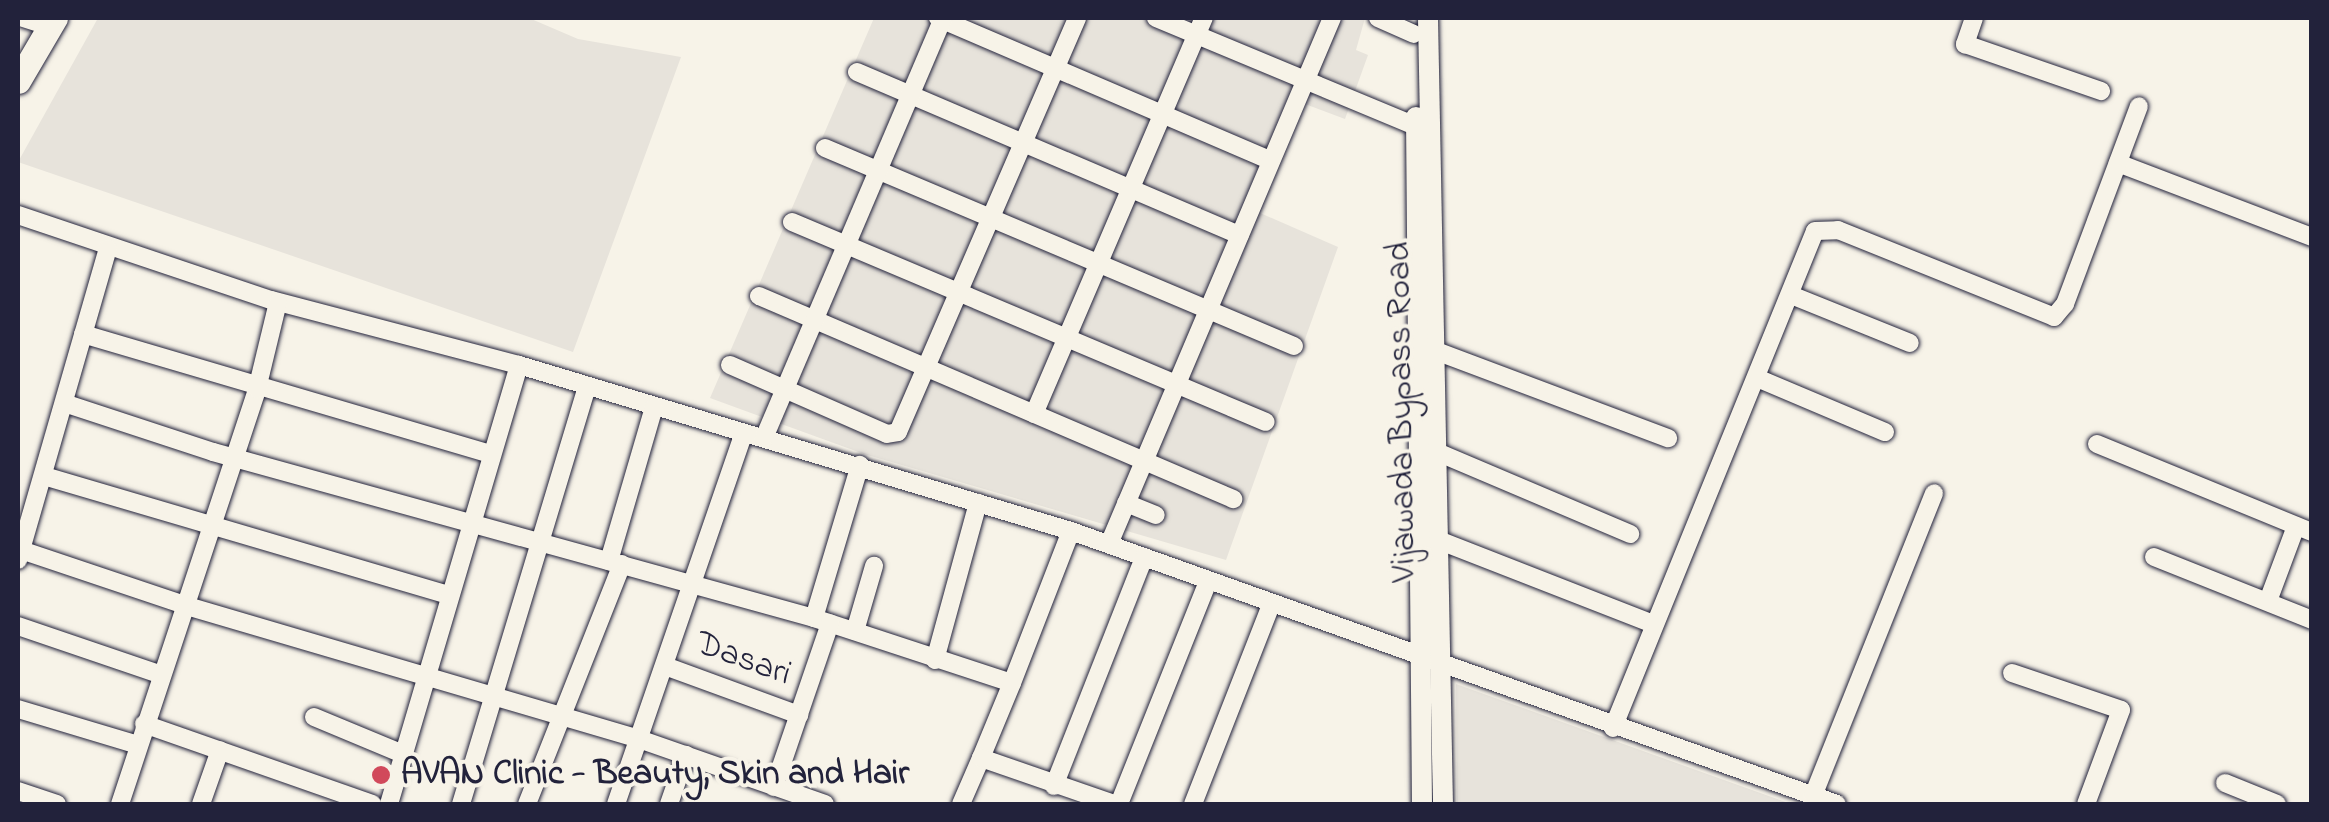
<!DOCTYPE html>
<style>
body{margin:0}
#map{position:relative;width:2329px;height:822px;overflow:hidden;background:#f7f3e8;font-family:"Indie Flower",sans-serif}
div>[style]{position:absolute}
.built>*{inset:0;background:#e7e3db}
.roads{filter:drop-shadow(0 0 2px #22223b) drop-shadow(0 0 2px #22223b)}
.minor>*{height:18px;margin:-9px;padding:0 9px;transform-origin:9px;border-radius:9px;background:#f7f3e8}
.major>*{height:20px;margin:-10px;padding:0 10px;transform-origin:10px;border-radius:10px;background:#f7f3e8}
.highway>*{height:25px;margin:-12.5px;padding:0 12.5px;transform-origin:12.5px;border-radius:12.5px;background:#f7f3e8}
.dots>*{width:28px;height:28px;translate:-50% -50%;box-sizing:border-box;border:5px solid #f7f3e8;border-radius:50%}
span{translate:-50% -50%;white-space:nowrap;text-align:center;line-height:1.15;-webkit-text-stroke:8px #f7f3e8;paint-order:stroke}
.street-label{font-size:35px;color:#22223b}
.poi-label{font-size:35px;color:#22223b;font-weight:700}
.left{translate:0 -50%;text-align:left}
.frame{position:absolute;inset:0;border:20px solid #22223b;pointer-events:none}
</style>
<div id="map">
<div class="built">
<div style="clip-path:polygon(98px 18px,529px 18px,578px 39px,681px 57px,573px 352px,18px 162px)"></div>
<div style="clip-path:polygon(874px 18px,1365px 18px,1356px 50px,1368px 55px,1345px 119px,1305px 104px,1260px 213px,1338px 247px,1226px 560px,864px 454px,710px 398px)"></div>
<div style="clip-path:polygon(1456px 684px,1791px 804px,1457px 804px)"></div>
</div>
<div class="roads">
<div class="minor">
<div style="left:23px;top:18px;width:14px;rotate:17deg"></div>
<div style="left:938px;top:18px;width:362px;rotate:23.2deg"></div>
<div style="left:1156px;top:18px;width:295px;rotate:22.6deg"></div>
<div style="left:1378px;top:18px;width:39px;rotate:24deg"></div>
<div style="left:1974px;top:18px;width:28px;rotate:109deg"></div>
<div style="left:1965px;top:44px;width:144px;rotate:19.1deg"></div>
<div style="left:857px;top:72px;width:416px;rotate:23.1deg"></div>
<div style="left:825px;top:148px;width:509px;rotate:22.89deg"></div>
<div style="left:2118px;top:163px;width:208px;rotate:20.9deg"></div>
<div style="left:18px;top:215px;width:267px;rotate:18.6deg"></div>
<div style="left:271px;top:300px;width:256px;rotate:14.7deg"></div>
<div style="left:519px;top:365px;width:576px;rotate:16.74deg"></div>
<div style="left:1071px;top:531px;width:813px;rotate:19.62deg"></div>
<div style="left:792px;top:222px;width:514px;rotate:22.88deg"></div>
<div style="left:1791px;top:295px;width:128px;rotate:22deg"></div>
<div style="left:759px;top:296px;width:516px;rotate:23.18deg"></div>
<div style="left:83px;top:334px;width:426px;rotate:16.4deg"></div>
<div style="left:1436px;top:351px;width:248px;rotate:20.6deg"></div>
<div style="left:730px;top:365px;width:171px;rotate:23.7deg"></div>
<div style="left:887px;top:434px;width:11px;rotate:-10deg"></div>
<div style="left:898px;top:432px;width:451px;rotate:-66.6deg"></div>
<div style="left:1757px;top:378px;width:139px;rotate:22.9deg"></div>
<div style="left:64px;top:403px;width:157px;rotate:18.2deg"></div>
<div style="left:213px;top:452px;width:624px;rotate:15.44deg"></div>
<div style="left:814px;top:618px;width:208px;rotate:18.2deg"></div>
<div style="left:1012px;top:683px;width:81px;rotate:112.5deg"></div>
<div style="left:1034px;top:414px;width:431px;rotate:-66.8deg"></div>
<div style="left:764px;top:438px;width:457px;rotate:-66.9deg"></div>
<div style="left:2097px;top:444px;width:232px;rotate:22.3deg"></div>
<div style="left:1437px;top:452px;width:210px;rotate:23deg"></div>
<div style="left:44px;top:476px;width:422px;rotate:16.4deg"></div>
<div style="left:1126px;top:503px;width:32px;rotate:22deg"></div>
<div style="left:1438px;top:540px;width:232px;rotate:21.3deg"></div>
<div style="left:1109px;top:544px;width:571px;rotate:-67.03deg"></div>
<div style="left:21px;top:550px;width:175px;rotate:18.6deg"></div>
<div style="left:187px;top:606px;width:471px;rotate:16.4deg"></div>
<div style="left:639px;top:739px;width:197px;rotate:19.3deg"></div>
<div style="left:2154px;top:557px;width:170px;rotate:21.7deg"></div>
<div style="left:18px;top:560px;width:324px;rotate:-73.9deg"></div>
<div style="left:609px;top:561px;width:160px;rotate:-73.7deg"></div>
<div style="left:2268px;top:601px;width:80px;rotate:-69.5deg"></div>
<div style="left:814px;top:618px;width:160px;rotate:-73.3deg"></div>
<div style="left:18px;top:626px;width:152px;rotate:18.8deg"></div>
<div style="left:855px;top:631px;width:68px;rotate:-73.7deg"></div>
<div style="left:935px;top:660px;width:163px;rotate:-74.7deg"></div>
<div style="left:665px;top:666px;width:143px;rotate:20.1deg"></div>
<div style="left:2012px;top:673px;width:115px;rotate:18.7deg"></div>
<div style="left:2121px;top:710px;width:100px;rotate:110.4deg"></div>
<div style="left:1012px;top:683px;width:163px;rotate:-68.8deg"></div>
<div style="left:18px;top:709px;width:125px;rotate:16.7deg"></div>
<div style="left:314px;top:717px;width:96px;rotate:22.6deg"></div>
<div style="left:144px;top:724px;width:242px;rotate:19.3deg"></div>
<div style="left:1613px;top:728px;width:536px;rotate:-67.88deg"></div>
<div style="left:1815px;top:231px;width:23px;rotate:-2deg"></div>
<div style="left:1838px;top:230px;width:233px;rotate:21.9deg"></div>
<div style="left:2054px;top:317px;width:17px;rotate:-50deg"></div>
<div style="left:2065px;top:304px;width:211px;rotate:-69.5deg"></div>
<div style="left:2225px;top:783px;width:56px;rotate:22deg"></div>
<div style="left:1054px;top:786px;width:246px;rotate:-68.5deg"></div>
<div style="left:774px;top:787px;width:173px;rotate:-71.1deg"></div>
<div style="left:18px;top:791px;width:41px;rotate:18.4deg"></div>
<div style="left:1813px;top:796px;width:326px;rotate:-68.2deg"></div>
<div style="left:120px;top:804px;width:437px;rotate:-71.7deg"></div>
<div style="left:257px;top:389px;width:89px;rotate:-76.4deg"></div>
<div style="left:201px;top:804px;width:57px;rotate:-70.6deg"></div>
<div style="left:389px;top:804px;width:458px;rotate:-73.5deg"></div>
<div style="left:461px;top:804px;width:437px;rotate:-73.2deg"></div>
<div style="left:527px;top:804px;width:258px;rotate:-68.4deg"></div>
<div style="left:616px;top:804px;width:392px;rotate:-71deg"></div>
<div style="left:669px;top:804px;width:52px;rotate:-70.9deg"></div>
<div style="left:961px;top:804px;width:50px;rotate:-66.5deg"></div>
<div style="left:981px;top:758px;width:141px;rotate:19.1deg"></div>
<div style="left:1119px;top:804px;width:240px;rotate:-68.2deg"></div>
<div style="left:1193px;top:804px;width:214px;rotate:-68.6deg"></div>
</div>
<div class="major">
<div style="left:1428px;top:18px;width:786px;rotate:88.91deg"></div>
<div style="left:1416px;top:117px;width:687px;rotate:89.5deg"></div>
</div>
<div class="highway">
<div style="left:18px;top:81px;width:73px;rotate:-59.6deg"></div>
</div>
</div>
<div class="dots">
<div style="left:381px;top:775px;background:#d1495b"></div>
</div>
<div class="street-label">
<span style="left:1403px;top:412px;rotate:-91deg">Vijawada Bypass Road</span>
<span style="left:743px;top:660px;rotate:20deg">Dasari</span>
</div>
<div class="poi-label">
<span class="left" style="left:401px;top:775px">AVAN Clinic - Beauty, Skin and Hair</span>
</div>
<div class="frame"></div>
</div>
